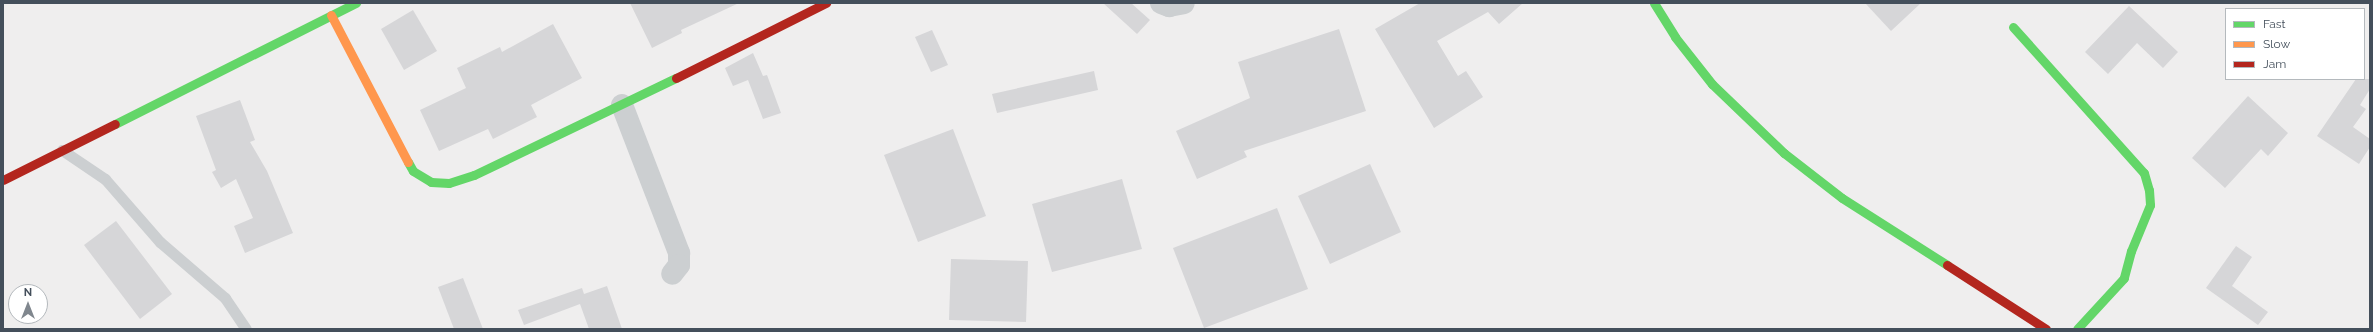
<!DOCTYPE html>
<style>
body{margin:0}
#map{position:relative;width:2373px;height:332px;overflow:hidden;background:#efeeee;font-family:Raleway,sans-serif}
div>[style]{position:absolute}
.building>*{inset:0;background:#d6d6d8}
.lane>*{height:11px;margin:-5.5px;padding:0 5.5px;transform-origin:5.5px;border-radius:5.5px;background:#cccfd1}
.street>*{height:22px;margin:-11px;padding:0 11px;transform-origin:11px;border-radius:11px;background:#cccfd1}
.fast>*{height:9px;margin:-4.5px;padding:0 4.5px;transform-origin:4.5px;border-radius:4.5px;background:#63d668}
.slow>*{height:9px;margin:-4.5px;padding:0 4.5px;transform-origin:4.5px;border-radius:4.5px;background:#ff974d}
.jam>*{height:9px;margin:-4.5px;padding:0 4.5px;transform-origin:4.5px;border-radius:4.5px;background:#b3261e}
span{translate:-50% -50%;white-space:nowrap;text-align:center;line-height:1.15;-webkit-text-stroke:4px #fff;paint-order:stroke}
.frame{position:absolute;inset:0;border:4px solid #444f5b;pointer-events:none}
.legend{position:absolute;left:2225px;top:8px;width:140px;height:72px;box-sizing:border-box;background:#fff;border:1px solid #b4b9bd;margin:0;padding:5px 7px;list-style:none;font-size:12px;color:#444f5b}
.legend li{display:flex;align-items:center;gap:8px;height:20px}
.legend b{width:20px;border:1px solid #b4b9bd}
.north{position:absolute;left:8px;top:284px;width:40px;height:40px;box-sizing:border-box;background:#fff;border:1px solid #b4b9bd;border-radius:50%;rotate:0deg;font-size:11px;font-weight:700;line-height:16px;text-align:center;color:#444f5b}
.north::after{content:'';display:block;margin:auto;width:14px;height:18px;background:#80878e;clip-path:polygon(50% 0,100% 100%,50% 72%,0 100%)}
</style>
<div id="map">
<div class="building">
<div style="clip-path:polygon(630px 3px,739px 3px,681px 30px,682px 33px,652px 48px)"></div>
<div style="clip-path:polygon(1103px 3px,1131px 3px,1150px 20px,1137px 34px)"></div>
<div style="clip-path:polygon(1420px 3px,1523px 3px,1499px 24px,1488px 12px,1437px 41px,1458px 76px,1466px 71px,1483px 97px,1434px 128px,1375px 29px)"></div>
<div style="clip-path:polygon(1865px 3px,1921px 3px,1891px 31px)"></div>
<div style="clip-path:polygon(2129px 6px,2178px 52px,2163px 68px,2137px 43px,2108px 74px,2085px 52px)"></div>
<div style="clip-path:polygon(413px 10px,437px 51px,404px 70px,381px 29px)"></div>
<div style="clip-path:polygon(553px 24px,582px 78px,531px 105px,537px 117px,493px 139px,488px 129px,439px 151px,420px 110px,466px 88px,457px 68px,500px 47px,502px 52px)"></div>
<div style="clip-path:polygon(1339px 29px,1366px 111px,1244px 151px,1247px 157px,1197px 179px,1176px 131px,1250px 98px,1238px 62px)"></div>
<div style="clip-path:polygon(932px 30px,948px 65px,931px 72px,915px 37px)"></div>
<div style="clip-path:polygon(753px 53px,763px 76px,767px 75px,781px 113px,763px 119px,748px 80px,733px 86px,725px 68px)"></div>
<div style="clip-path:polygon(1094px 71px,1098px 90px,997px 113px,992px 94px)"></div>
<div style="clip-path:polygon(2356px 79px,2370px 79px,2370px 89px,2360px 105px,2366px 109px,2353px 127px,2370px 139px,2370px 147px,2359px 164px,2317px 136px)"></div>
<div style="clip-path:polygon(2248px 96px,2288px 133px,2268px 156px,2261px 149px,2225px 188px,2192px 158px)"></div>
<div style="clip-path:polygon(240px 100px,255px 140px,250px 142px,267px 171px,293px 233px,245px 253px,234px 226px,253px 218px,236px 179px,221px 188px,212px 172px,216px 170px,196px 116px)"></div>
<div style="clip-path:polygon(953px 129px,986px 216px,918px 242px,884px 155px)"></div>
<div style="clip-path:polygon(1370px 164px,1401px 232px,1330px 264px,1298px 196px)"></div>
<div style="clip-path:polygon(1122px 179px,1142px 249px,1052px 272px,1032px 204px)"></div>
<div style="clip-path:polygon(1277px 208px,1308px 289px,1204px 328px,1173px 248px)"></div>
<div style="clip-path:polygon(116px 221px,172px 294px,140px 319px,84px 245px)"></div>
<div style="clip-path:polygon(2236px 246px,2252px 257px,2232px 286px,2268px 312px,2258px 325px,2206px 288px)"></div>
<div style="clip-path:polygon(951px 259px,1028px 261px,1026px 322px,949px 320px)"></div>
<div style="clip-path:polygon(463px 278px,483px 329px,454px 329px,438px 287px)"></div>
<div style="clip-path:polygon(607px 286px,622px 329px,589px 329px,580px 304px,524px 325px,518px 310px,582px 288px,584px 294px)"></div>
</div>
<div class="lane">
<div style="left:62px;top:150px;width:52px;rotate:34deg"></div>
<div style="left:105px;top:179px;width:84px;rotate:48.9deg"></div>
<div style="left:160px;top:242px;width:86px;rotate:40.7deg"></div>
<div style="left:225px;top:298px;width:37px;rotate:56deg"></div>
</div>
<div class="street">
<div style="left:1161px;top:3px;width:9px;rotate:21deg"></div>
<div style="left:1169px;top:6px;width:15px;rotate:-11deg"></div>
<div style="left:622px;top:105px;width:159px;rotate:68.9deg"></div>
<div style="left:679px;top:253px;width:12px;rotate:90deg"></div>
<div style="left:679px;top:265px;width:11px;rotate:128deg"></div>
</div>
<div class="fast">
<div style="left:1654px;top:3px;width:40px;rotate:58deg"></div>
<div style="left:1675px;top:37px;width:60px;rotate:51.8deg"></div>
<div style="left:1712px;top:84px;width:100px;rotate:43.8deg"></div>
<div style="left:1784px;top:153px;width:73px;rotate:37.8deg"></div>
<div style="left:1842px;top:198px;width:125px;rotate:32.5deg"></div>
<div style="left:2013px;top:27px;width:196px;rotate:48.1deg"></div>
<div style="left:2144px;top:173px;width:18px;rotate:74deg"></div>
<div style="left:2149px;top:190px;width:15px;rotate:86deg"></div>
<div style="left:2150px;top:205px;width:50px;rotate:112.4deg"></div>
<div style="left:2131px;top:251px;width:28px;rotate:105deg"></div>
<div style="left:2124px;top:278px;width:69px;rotate:132.7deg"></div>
<div style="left:115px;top:124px;width:270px;rotate:-26.7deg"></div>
<div style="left:408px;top:162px;width:10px;rotate:61deg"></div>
<div style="left:413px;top:171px;width:21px;rotate:31deg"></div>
<div style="left:431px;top:182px;width:18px;rotate:3deg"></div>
<div style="left:449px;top:183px;width:26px;rotate:-18deg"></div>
<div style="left:474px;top:175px;width:224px;rotate:-25.7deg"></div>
</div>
<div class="slow">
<div style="left:331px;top:15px;width:166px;rotate:62.4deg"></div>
</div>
<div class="jam">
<div style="left:676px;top:78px;width:168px;rotate:-26.6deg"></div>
<div style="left:3px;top:180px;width:125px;rotate:-26.6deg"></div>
<div style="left:1947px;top:265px;width:118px;rotate:32.9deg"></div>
</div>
<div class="frame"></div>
<ul class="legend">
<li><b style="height:5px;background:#63d668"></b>Fast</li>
<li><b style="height:5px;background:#ff974d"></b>Slow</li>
<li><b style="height:5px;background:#b3261e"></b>Jam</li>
</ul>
<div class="north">N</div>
</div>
